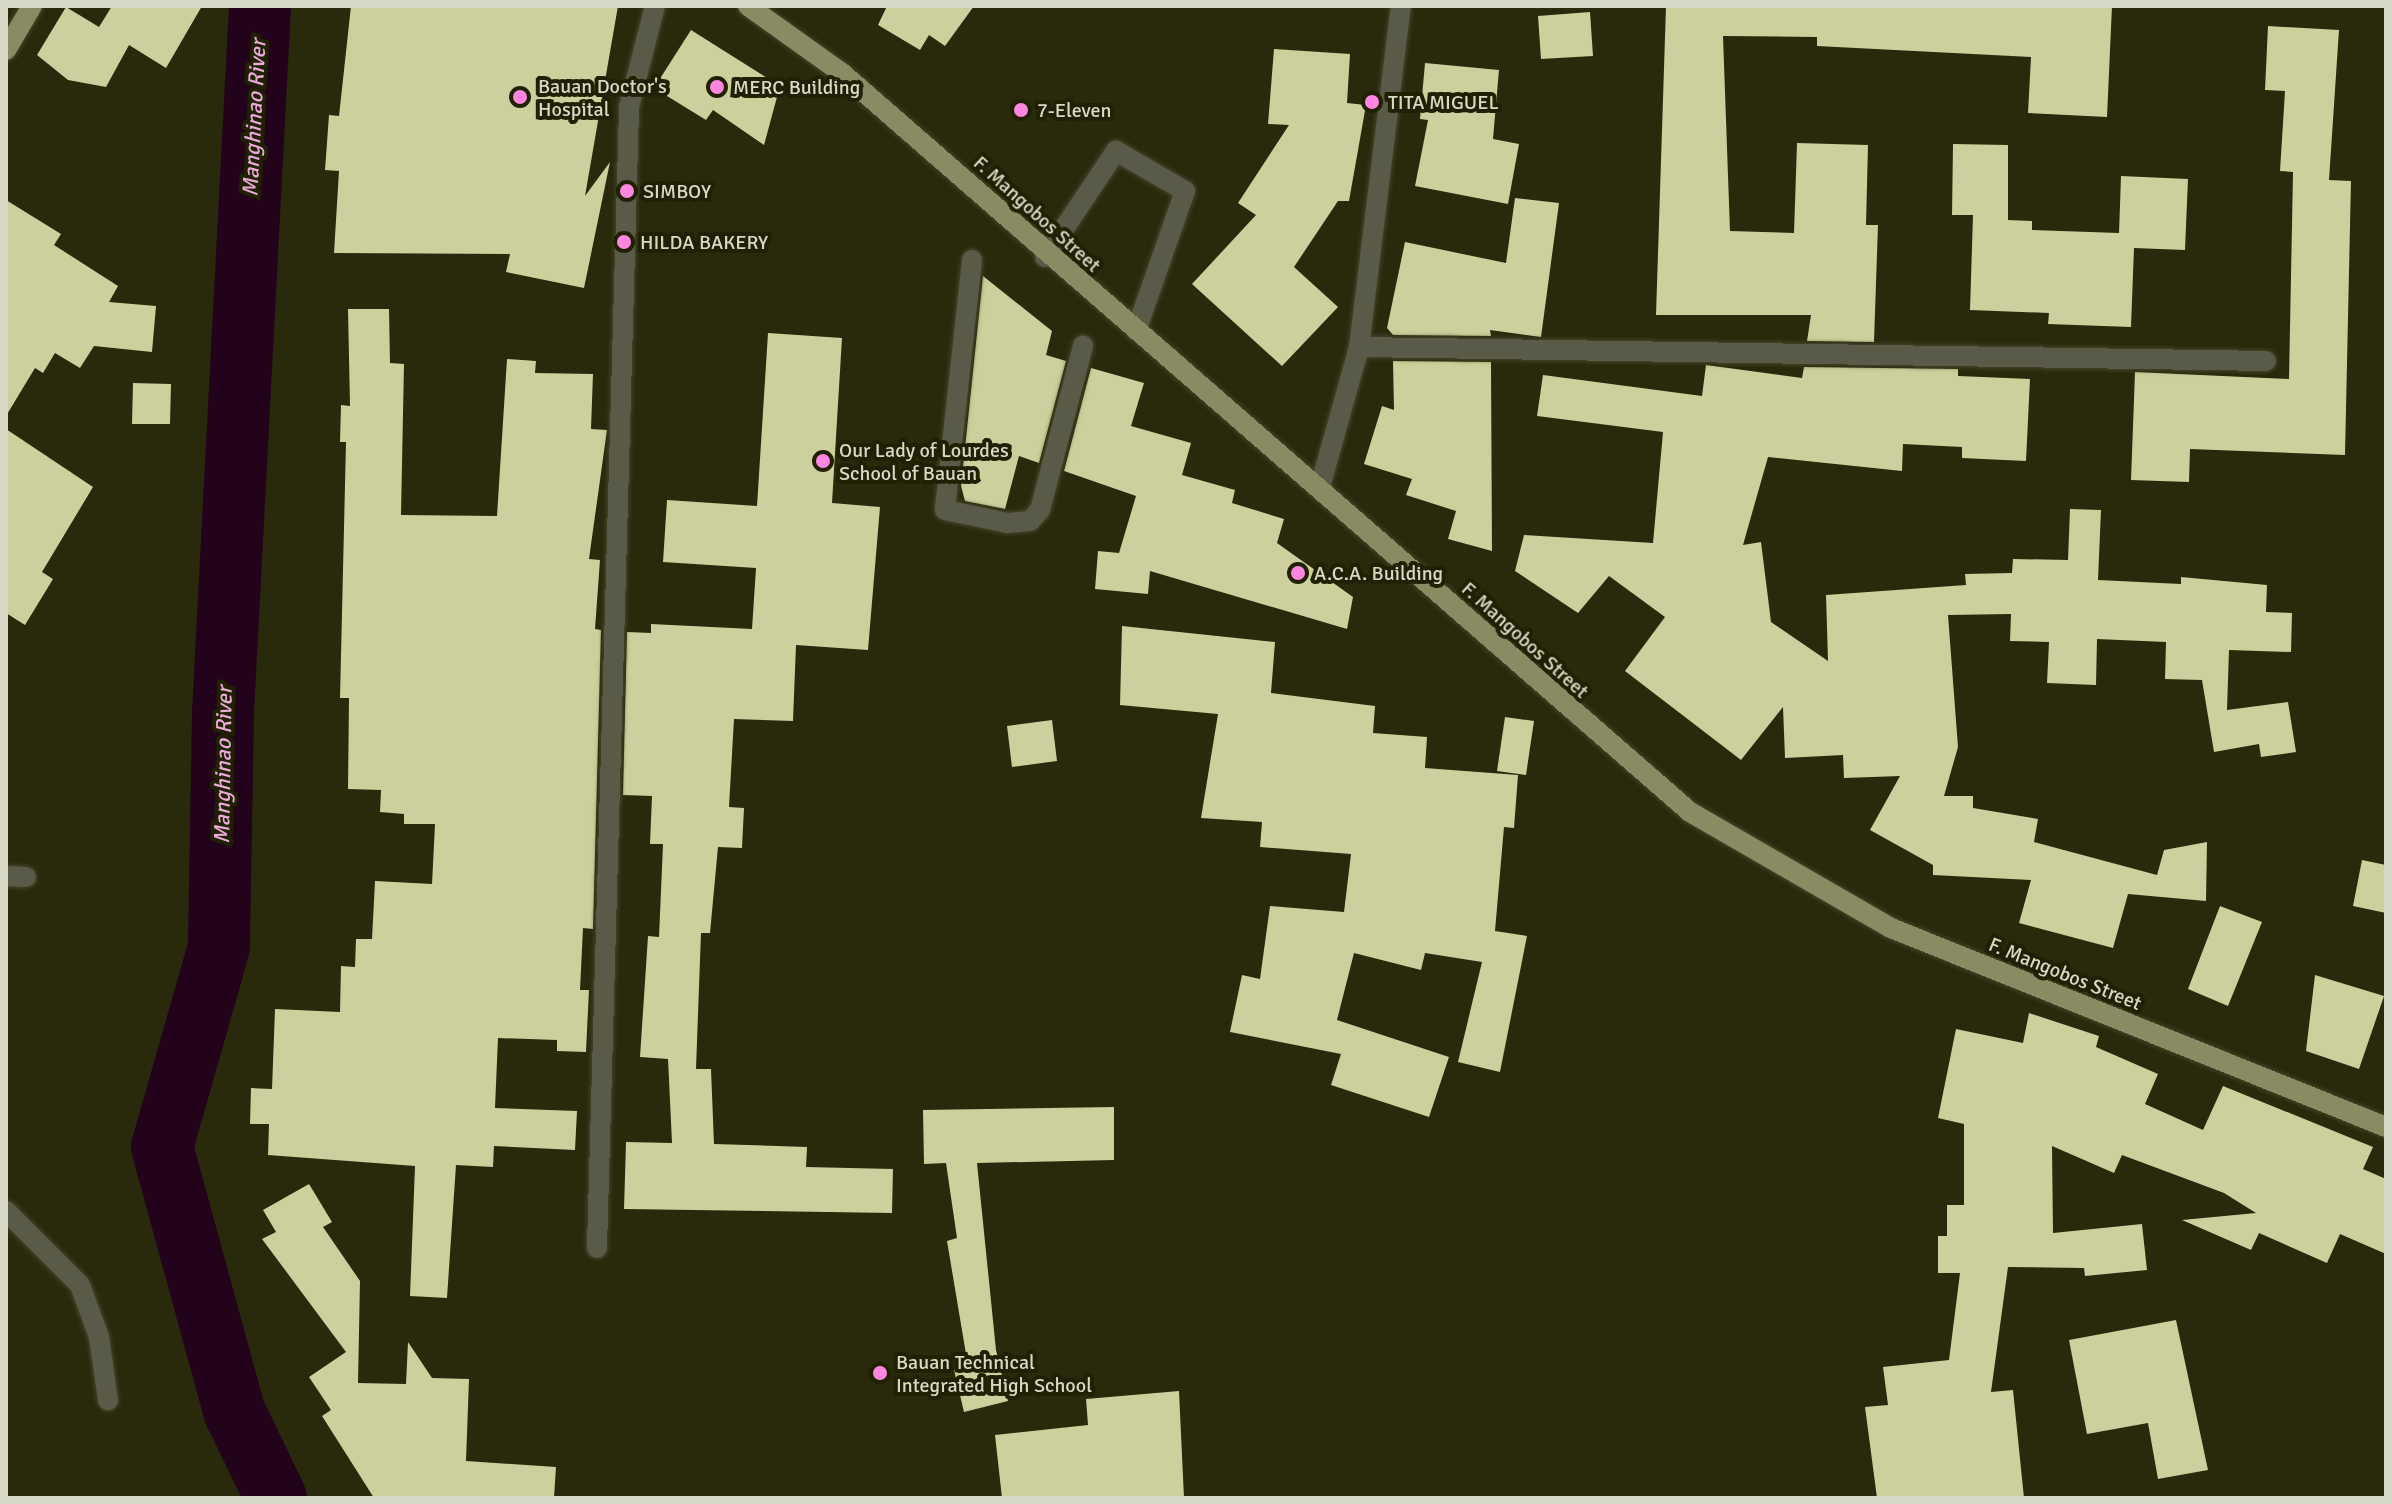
<!DOCTYPE html>
<style>
body{margin:0}
#map{position:relative;width:2392px;height:1504px;overflow:hidden;background:#29290c;font-family:Signika,sans-serif}
div>[style]{position:absolute}
.river>*{height:62px;margin:-31px;padding:0 31px;transform-origin:31px;border-radius:31px;background:#23031c}
.building>*{inset:0;background:#cdcf9c}
.roads{filter:drop-shadow(0 0 2px #45452a) drop-shadow(0 0 2px #45452a)}
.minor>*{height:20px;margin:-10px;padding:0 10px;transform-origin:10px;border-radius:10px;background:#595a47}
.major>*{height:20px;margin:-10px;padding:0 10px;transform-origin:10px;border-radius:10px;background:#8a8b63}
.dots>*{width:22px;height:22px;translate:-50% -50%;box-sizing:border-box;border:4px solid #202003;border-radius:50%}
span{translate:-50% -50%;white-space:nowrap;text-align:center;line-height:1.15;-webkit-text-stroke:8px #202003;paint-order:stroke}
.poi-label{font-size:20px;color:#d7d8c6}
.left{translate:0 -50%;text-align:left}
.street-label{font-size:20px;color:#d7d8c6}
.water-label{font-size:22px;color:#ebaad9;font-style:italic}
.frame{position:absolute;inset:0;border:8px solid #d7d8c6;pointer-events:none}
</style>
<div id="map">
<div class="river">
<div style="left:260px;top:6px;width:707px;rotate:93deg"></div>
<div style="left:223px;top:712px;width:235px;rotate:91deg"></div>
<div style="left:219px;top:947px;width:208px;rotate:105.9deg"></div>
<div style="left:162px;top:1147px;width:276px;rotate:74.7deg"></div>
<div style="left:235px;top:1413px;width:94px;rotate:64.2deg"></div>
</div>
<div class="building">
<div style="clip-path:polygon(112px 6px,202px 6px,166px 68px,129px 45px,106px 87px,68px 80px,37px 55px,66px 7px,99px 27px)"></div>
<div style="clip-path:polygon(351px 6px,618px 6px,585px 196px,610px 162px,584px 288px,506px 272px,510px 254px,334px 253px,339px 171px,325px 170px,329px 115px,339px 116px)"></div>
<div style="clip-path:polygon(887px 6px,974px 6px,945px 46px,929px 35px,920px 50px,878px 25px)"></div>
<div style="clip-path:polygon(1666px 6px,2112px 6px,2107px 117px,2028px 113px,2031px 57px,1817px 46px,1817px 37px,1723px 36px,1730px 231px,1794px 233px,1797px 143px,1868px 145px,1866px 225px,1878px 225px,1874px 342px,1807px 341px,1811px 315px,1656px 315px)"></div>
<div style="clip-path:polygon(1590px 12px,1593px 56px,1541px 59px,1538px 16px)"></div>
<div style="clip-path:polygon(2268px 26px,2339px 30px,2329px 180px,2351px 181px,2345px 455px,2190px 449px,2189px 482px,2131px 480px,2135px 372px,2289px 379px,2293px 172px,2280px 171px,2285px 91px,2265px 90px)"></div>
<div style="clip-path:polygon(691px 30px,780px 86px,764px 145px,713px 110px,706px 120px,654px 88px)"></div>
<div style="clip-path:polygon(1274px 49px,1350px 54px,1347px 103px,1366px 105px,1349px 201px,1338px 201px,1294px 267px,1338px 307px,1282px 366px,1192px 284px,1256px 215px,1238px 203px,1289px 125px,1268px 124px)"></div>
<div style="clip-path:polygon(1425px 63px,1499px 70px,1493px 139px,1519px 144px,1508px 204px,1415px 186px,1428px 120px,1420px 119px)"></div>
<div style="clip-path:polygon(1953px 144px,2008px 145px,2008px 220px,2032px 221px,2032px 230px,2119px 233px,2121px 176px,2188px 179px,2185px 250px,2134px 248px,2131px 327px,2048px 324px,2049px 313px,1970px 310px,1973px 215px,1952px 215px)"></div>
<div style="clip-path:polygon(1515px 198px,1559px 203px,1541px 337px,1490px 330px,1491px 336px,1393px 335px,1387px 328px,1405px 242px,1506px 263px)"></div>
<div style="clip-path:polygon(6px 200px,61px 234px,54px 245px,118px 286px,109px 302px,156px 306px,152px 352px,94px 346px,80px 368px,55px 353px,43px 373px,35px 368px,6px 416px)"></div>
<div style="clip-path:polygon(983px 276px,1052px 331px,1046px 355px,1066px 361px,1039px 463px,1019px 456px,1005px 509px,965px 501px,961px 486px)"></div>
<div style="clip-path:polygon(348px 309px,389px 309px,390px 363px,404px 364px,401px 515px,497px 516px,507px 359px,536px 361px,535px 373px,593px 374px,591px 429px,607px 430px,589px 559px,600px 560px,595px 629px,601px 630px,593px 929px,583px 928px,580px 990px,589px 990px,586px 1052px,557px 1051px,557px 1040px,498px 1038px,495px 1108px,577px 1111px,575px 1150px,494px 1146px,493px 1167px,456px 1165px,447px 1298px,410px 1296px,415px 1166px,268px 1155px,269px 1124px,250px 1124px,251px 1088px,272px 1089px,275px 1009px,340px 1012px,341px 966px,355px 967px,356px 939px,372px 939px,375px 881px,432px 884px,435px 824px,404px 824px,404px 814px,380px 812px,381px 790px,348px 789px,349px 698px,340px 698px,346px 442px,340px 442px,341px 405px,350px 406px)"></div>
<div style="clip-path:polygon(768px 333px,842px 338px,832px 503px,880px 507px,868px 650px,796px 645px,793px 721px,734px 719px,729px 807px,744px 808px,742px 848px,718px 847px,710px 933px,701px 933px,696px 1069px,711px 1069px,714px 1144px,807px 1147px,806px 1167px,893px 1169px,892px 1213px,624px 1209px,626px 1142px,672px 1143px,668px 1059px,640px 1057px,648px 936px,659px 937px,663px 844px,650px 844px,652px 796px,623px 795px,627px 632px,651px 633px,651px 624px,752px 629px,756px 568px,663px 562px,667px 500px,757px 506px)"></div>
<div style="clip-path:polygon(1393px 361px,1491px 362px,1492px 551px,1448px 539px,1456px 511px,1406px 495px,1412px 479px,1364px 464px,1382px 406px,1394px 410px)"></div>
<div style="clip-path:polygon(1706px 365px,1802px 378px,1804px 367px,1958px 369px,1958px 376px,2030px 379px,2026px 461px,1962px 458px,1962px 447px,1903px 444px,1902px 471px,1768px 457px,1743px 545px,1761px 542px,1771px 622px,1828px 661px,1826px 595px,1966px 585px,1965px 574px,2012px 573px,2013px 559px,2068px 560px,2070px 509px,2101px 510px,2098px 580px,2181px 584px,2181px 577px,2267px 585px,2266px 612px,2292px 613px,2291px 652px,2229px 650px,2227px 710px,2288px 702px,2296px 752px,2261px 757px,2259px 744px,2214px 752px,2202px 680px,2165px 679px,2166px 642px,2097px 639px,2096px 685px,2047px 683px,2049px 642px,2010px 641px,2011px 614px,1948px 615px,1958px 747px,1944px 796px,1973px 796px,1973px 808px,2038px 819px,2034px 842px,2157px 875px,2164px 850px,2207px 842px,2206px 901px,2128px 894px,2113px 948px,2019px 923px,2031px 880px,1933px 875px,1933px 865px,1870px 830px,1900px 776px,1844px 778px,1843px 755px,1785px 758px,1783px 707px,1741px 760px,1625px 671px,1665px 617px,1609px 576px,1578px 613px,1515px 571px,1524px 535px,1653px 543px,1663px 432px,1537px 416px,1543px 375px,1702px 396px)"></div>
<div style="clip-path:polygon(1091px 368px,1144px 383px,1131px 426px,1191px 443px,1182px 475px,1235px 490px,1232px 503px,1284px 519px,1277px 543px,1353px 597px,1347px 629px,1150px 571px,1148px 594px,1095px 589px,1098px 551px,1119px 553px,1136px 496px,1064px 471px)"></div>
<div style="clip-path:polygon(133px 383px,171px 384px,170px 424px,132px 424px)"></div>
<div style="clip-path:polygon(6px 429px,93px 487px,42px 572px,53px 579px,25px 625px,6px 613px)"></div>
<div style="clip-path:polygon(1122px 626px,1275px 642px,1271px 693px,1375px 706px,1373px 733px,1427px 737px,1425px 768px,1518px 775px,1514px 828px,1504px 827px,1495px 931px,1527px 936px,1500px 1072px,1458px 1062px,1482px 962px,1425px 953px,1421px 970px,1354px 953px,1337px 1020px,1449px 1057px,1429px 1117px,1331px 1085px,1341px 1054px,1230px 1032px,1242px 975px,1260px 979px,1270px 906px,1344px 912px,1351px 854px,1260px 847px,1262px 822px,1201px 818px,1218px 714px,1120px 705px)"></div>
<div style="clip-path:polygon(1505px 717px,1534px 721px,1526px 775px,1497px 771px)"></div>
<div style="clip-path:polygon(1052px 720px,1057px 761px,1012px 767px,1007px 726px)"></div>
<div style="clip-path:polygon(2362px 860px,2386px 865px,2386px 913px,2353px 906px)"></div>
<div style="clip-path:polygon(2220px 906px,2262px 922px,2228px 1006px,2188px 989px)"></div>
<div style="clip-path:polygon(2315px 975px,2384px 996px,2359px 1069px,2306px 1051px)"></div>
<div style="clip-path:polygon(2029px 1013px,2099px 1036px,2096px 1047px,2158px 1074px,2145px 1104px,2203px 1130px,2223px 1086px,2373px 1147px,2363px 1169px,2386px 1179px,2386px 1254px,2340px 1234px,2327px 1263px,2259px 1233px,2251px 1250px,2182px 1220px,2256px 1213px,2224px 1193px,2122px 1155px,2114px 1173px,2052px 1146px,2053px 1233px,2142px 1224px,2147px 1270px,2085px 1276px,2084px 1268px,2008px 1267px,1991px 1392px,2013px 1390px,2024px 1498px,1877px 1498px,1865px 1407px,1888px 1405px,1883px 1367px,1949px 1360px,1960px 1273px,1938px 1273px,1938px 1236px,1947px 1236px,1947px 1205px,1964px 1205px,1964px 1124px,1938px 1118px,1956px 1029px,2023px 1043px)"></div>
<div style="clip-path:polygon(1114px 1107px,1114px 1160px,977px 1163px,996px 1350px,1008px 1401px,964px 1412px,954px 1370px,968px 1366px,947px 1241px,957px 1238px,946px 1163px,924px 1164px,923px 1110px)"></div>
<div style="clip-path:polygon(309px 1184px,332px 1222px,323px 1227px,360px 1281px,358px 1383px,406px 1384px,408px 1342px,432px 1378px,469px 1379px,466px 1461px,556px 1467px,554px 1498px,374px 1498px,322px 1416px,331px 1410px,309px 1377px,346px 1352px,262px 1239px,276px 1232px,263px 1210px)"></div>
<div style="clip-path:polygon(2176px 1320px,2208px 1470px,2158px 1479px,2148px 1423px,2087px 1434px,2069px 1340px)"></div>
<div style="clip-path:polygon(1179px 1391px,1184px 1498px,1002px 1498px,995px 1435px,1088px 1425px,1086px 1399px)"></div>
</div>
<div class="roads">
<div class="minor">
<div style="left:1045px;top:257px;width:128px;rotate:-56.2deg"></div>
<div style="left:1116px;top:151px;width:80px;rotate:30.1deg"></div>
<div style="left:1185px;top:191px;width:148px;rotate:109.3deg"></div>
<div style="left:972px;top:260px;width:251px;rotate:96.2deg"></div>
<div style="left:945px;top:510px;width:64px;rotate:11.7deg"></div>
<div style="left:1008px;top:523px;width:22px;rotate:-5deg"></div>
<div style="left:1030px;top:521px;width:15px;rotate:-48deg"></div>
<div style="left:1040px;top:510px;width:170px;rotate:-75.3deg"></div>
<div style="left:1359px;top:347px;width:907px;rotate:0.88deg"></div>
<div style="left:1320px;top:487px;width:145px;rotate:-74.4deg"></div>
<div style="left:1359px;top:347px;width:344px;rotate:-83deg"></div>
<div style="left:6px;top:876px;width:20px;rotate:3deg"></div>
<div style="left:6px;top:1211px;width:105px;rotate:45deg"></div>
<div style="left:80px;top:1285px;width:55px;rotate:69.9deg"></div>
<div style="left:99px;top:1337px;width:64px;rotate:81.9deg"></div>
<div style="left:597px;top:1248px;width:1141px;rotate:-88.39deg"></div>
<div style="left:629px;top:107px;width:104px;rotate:-75.6deg"></div>
</div>
<div class="major">
<div style="left:748px;top:6px;width:115px;rotate:35.5deg"></div>
<div style="left:842px;top:73px;width:1125px;rotate:41.07deg"></div>
<div style="left:1690px;top:812px;width:232px;rotate:30deg"></div>
<div style="left:1891px;top:928px;width:534px;rotate:21.9deg"></div>
<div style="left:6px;top:50px;width:51px;rotate:-59.4deg"></div>
</div>
</div>
<div class="dots">
<div style="left:717px;top:87px;background:#fe86e1"></div>
<div style="left:520px;top:97px;background:#fe86e1"></div>
<div style="left:1372px;top:102px;background:#fe86e1"></div>
<div style="left:1021px;top:110px;background:#fe86e1"></div>
<div style="left:627px;top:191px;background:#fe86e1"></div>
<div style="left:624px;top:242px;background:#fe86e1"></div>
<div style="left:823px;top:461px;background:#fe86e1"></div>
<div style="left:1298px;top:573px;background:#fe86e1"></div>
<div style="left:880px;top:1373px;background:#fe86e1"></div>
</div>
<div class="poi-label">
<span class="left" style="left:538px;top:98px">Bauan Doctor's<br>Hospital</span>
<span class="left" style="left:733px;top:87px">MERC Building</span>
<span class="left" style="left:1388px;top:102px">TITA MIGUEL</span>
<span class="left" style="left:1037px;top:110px">7-Eleven</span>
<span class="left" style="left:643px;top:191px">SIMBOY</span>
<span class="left" style="left:640px;top:242px">HILDA BAKERY</span>
<span class="left" style="left:839px;top:462px">Our Lady of Lourdes<br>School of Bauan</span>
<span class="left" style="left:1314px;top:573px">A.C.A. Building</span>
<span class="left" style="left:896px;top:1374px">Bauan Technical<br>Integrated High School</span>
</div>
<div class="street-label">
<span style="left:1037px;top:214px;rotate:42deg">F. Mangobos Street</span>
<span style="left:1525px;top:640px;rotate:42deg">F. Mangobos Street</span>
<span style="left:2065px;top:974px;rotate:22deg">F. Mangobos Street</span>
</div>
<div class="water-label">
<span style="left:254px;top:118px;rotate:-87deg">Manghinao River</span>
<span style="left:223px;top:765px;rotate:-89deg">Manghinao River</span>
</div>
<div class="frame"></div>
</div>
